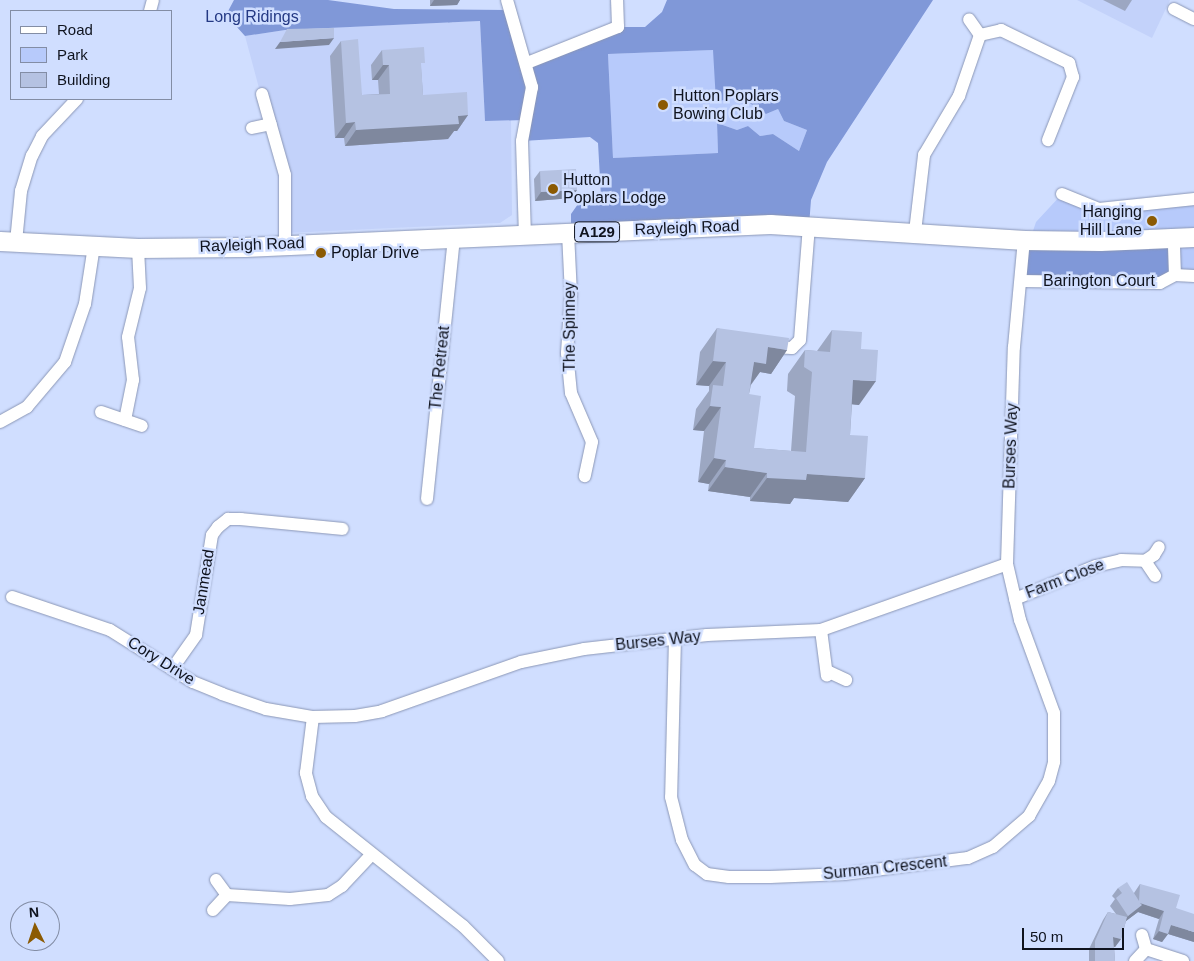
<!DOCTYPE html>
<style>
body{margin:0}
#map{position:relative;width:1194px;height:961px;overflow:hidden;background:#d0deff;font-family:Helvetica,sans-serif}
div>[style]{position:absolute}
.built>*{inset:0;background:#c3d2fa}
.green>*{inset:0;background:#b7cafb}
.forest>*{inset:0;background:#8098d8}
.roads{filter:drop-shadow(0 0 1px #8b97b6) drop-shadow(0 0 1px #8b97b6)}
.street>*{height:12px;margin:-6px;padding:0 6px;transform-origin:6px;border-radius:6px;background:#fff}
.primary>*{height:19px;margin:-9.5px;padding:0 9.5px;transform-origin:9.5px;border-radius:9.5px;background:#fff}
.wall>*{inset:0;background:#9ca7c2}
.shaded-wall>*{inset:0;background:#7f889e}
.building>*{inset:0;background:#b5c2e2}
.dots>*{width:14px;height:14px;translate:-50% -50%;box-sizing:border-box;border:2px solid #d0deff;border-radius:50%}
span{translate:-50% -50%;white-space:nowrap;text-align:center;line-height:1.15;-webkit-text-stroke:5px #d0deff;paint-order:stroke}
.shield-label span{padding:1px 4px;background:#d0deff;border:1px solid;border-radius:4px;-webkit-text-stroke-width:0}
.shield-label{font-size:15px;color:#0f131e;font-weight:700}
.park-label{font-size:16px;color:#243984}
.poi-label{font-size:16px;color:#0f131e}
.left{translate:0 -50%;text-align:left}
.right{translate:-100% -50%;text-align:right}
.street-label{font-size:16px;color:#0f131e}
.legend{position:absolute;left:10px;top:10px;width:162px;height:90px;box-sizing:border-box;background:#d0deff;border:1px solid #838da5;margin:0;padding:6px 9px;list-style:none;font-size:15px;color:#0f131e}
.legend li{display:flex;align-items:center;gap:10px;height:25px}
.legend b{width:25px;border:1px solid #838da5}
.north{position:absolute;left:10px;top:901px;width:50px;height:50px;box-sizing:border-box;background:#d0deff;border:1px solid #838da5;border-radius:50%;rotate:356deg;font-size:14px;font-weight:700;line-height:20px;text-align:center;color:#0f131e}
.north::after{content:'';display:block;margin:auto;width:18px;height:22px;background:#8b5a03;clip-path:polygon(50% 0,100% 100%,50% 72%,0 100%)}
.scale{position:absolute;left:1022px;top:928px;width:102px;height:22px;box-sizing:border-box;border:2px solid #0f131e;border-top:0;padding-left:6px;font-size:15px;line-height:18px;white-space:nowrap;color:#0f131e;-webkit-text-stroke:4px #d0deff;paint-order:stroke}
</style>
<div id="map">
<div class="built">
<div style="clip-path:polygon(1077px 0,1170px 0,1152px 38px)"></div>
<div style="clip-path:polygon(480px 21px,485px 120px,511px 120px,512px 215px,500px 223px,286px 233px,287px 192px,245px 36px,285px 30px)"></div>
</div>
<div class="green">
<div style="clip-path:polygon(713px 50px,739px 96px,766px 114px,778px 109px,784px 121px,807px 130px,799px 151px,773px 134px,760px 136px,748px 126px,737px 130px,717px 123px,718px 153px,613px 158px,608px 54px)"></div>
<div style="clip-path:polygon(1062px 194px,1099px 209px,1194px 199px,1194px 276px,1030px 240px,1036px 222px)"></div>
</div>
<div class="forest">
<div style="clip-path:polygon(evenodd,234px 0,328px 0,394px 9px,508px 10px,527px 63px,618px 27px,645px 27px,662px 12px,667px 0,933px 0,827px 162px,811px 200px,809px 226px,571px 223px,571px 214px,583px 197px,601px 197px,598px 143px,590px 137px,522px 141px,524px 120px,485px 121px,480px 21px,285px 30px,245px 36px,226px 15px,234px 0,713px 50px,716px 102px,739px 96px,766px 114px,778px 109px,784px 121px,807px 130px,799px 151px,773px 134px,760px 136px,748px 126px,737px 130px,717px 123px,718px 153px,613px 158px,608px 54px,713px 50px)"></div>
<div style="clip-path:polygon(1174px 239px,1175px 275px,1160px 283px,1022px 281px,1024px 240px)"></div>
</div>
<div class="roads">
<div class="street">
<div style="left:507px;top:0;width:91px;rotate:74deg"></div>
<div style="left:532px;top:87px;width:55px;rotate:100.5deg"></div>
<div style="left:522px;top:141px;width:93px;rotate:88.2deg"></div>
<div style="left:1174px;top:9px;width:22px;rotate:27deg"></div>
<div style="left:150px;top:11px;width:11px;rotate:-75deg"></div>
<div style="left:980px;top:35px;width:22px;rotate:-13deg"></div>
<div style="left:1001px;top:30px;width:76px;rotate:25.9deg"></div>
<div style="left:1069px;top:63px;width:15px;rotate:74deg"></div>
<div style="left:1073px;top:77px;width:68px;rotate:111.6deg"></div>
<div style="left:527px;top:63px;width:98px;rotate:-21.6deg"></div>
<div style="left:618px;top:27px;width:27px;rotate:-92deg"></div>
<div style="left:262px;top:94px;width:84px;rotate:74.1deg"></div>
<div style="left:285px;top:175px;width:69px;rotate:90deg"></div>
<div style="left:252px;top:128px;width:19px;rotate:-12deg"></div>
<div style="left:1062px;top:194px;width:40px;rotate:22deg"></div>
<div style="left:1099px;top:209px;width:96px;rotate:-6deg"></div>
<div style="left:915px;top:232px;width:78px;rotate:-83.3deg"></div>
<div style="left:924px;top:155px;width:69px;rotate:-59.3deg"></div>
<div style="left:959px;top:96px;width:65px;rotate:-71deg"></div>
<div style="left:980px;top:35px;width:19px;rotate:-125deg"></div>
<div style="left:568px;top:233px;width:61px;rotate:87.2deg"></div>
<div style="left:571px;top:294px;width:59px;rotate:93.9deg"></div>
<div style="left:567px;top:353px;width:40px;rotate:84.3deg"></div>
<div style="left:571px;top:393px;width:53px;rotate:66.8deg"></div>
<div style="left:592px;top:442px;width:35px;rotate:102deg"></div>
<div style="left:16px;top:242px;width:51px;rotate:-84.4deg"></div>
<div style="left:21px;top:191px;width:37px;rotate:-73deg"></div>
<div style="left:32px;top:156px;width:22px;rotate:-63deg"></div>
<div style="left:42px;top:136px;width:51px;rotate:-46.6deg"></div>
<div style="left:1175px;top:275px;width:19px;rotate:3deg"></div>
<div style="left:1022px;top:281px;width:138px;rotate:0.8deg"></div>
<div style="left:1160px;top:283px;width:17px;rotate:-28deg"></div>
<div style="left:1175px;top:275px;width:36px;rotate:-92deg"></div>
<div style="left:771px;top:347px;width:21px;rotate:3deg"></div>
<div style="left:792px;top:348px;width:11px;rotate:-45deg"></div>
<div style="left:800px;top:340px;width:114px;rotate:-85.5deg"></div>
<div style="left:101px;top:412px;width:43px;rotate:18.9deg"></div>
<div style="left:125px;top:420px;width:41px;rotate:-78.7deg"></div>
<div style="left:133px;top:380px;width:43px;rotate:-96.6deg"></div>
<div style="left:128px;top:337px;width:50px;rotate:-76.2deg"></div>
<div style="left:140px;top:288px;width:40px;rotate:-92.9deg"></div>
<div style="left:0;top:422px;width:31px;rotate:-29deg"></div>
<div style="left:27px;top:407px;width:59px;rotate:-49.8deg"></div>
<div style="left:65px;top:362px;width:61px;rotate:-71deg"></div>
<div style="left:85px;top:304px;width:59px;rotate:-81.2deg"></div>
<div style="left:427px;top:499px;width:262px;rotate:-84.1deg"></div>
<div style="left:1145px;top:561px;width:11px;rotate:-34deg"></div>
<div style="left:1154px;top:555px;width:9px;rotate:-58deg"></div>
<div style="left:1145px;top:561px;width:18px;rotate:56deg"></div>
<div style="left:12px;top:597px;width:103px;rotate:18.6deg"></div>
<div style="left:110px;top:630px;width:98px;rotate:32.1deg"></div>
<div style="left:193px;top:682px;width:31px;rotate:22deg"></div>
<div style="left:222px;top:694px;width:46px;rotate:18.8deg"></div>
<div style="left:266px;top:709px;width:48px;rotate:9.7deg"></div>
<div style="left:1015px;top:599px;width:87px;rotate:-22.2deg"></div>
<div style="left:1096px;top:566px;width:26px;rotate:-13deg"></div>
<div style="left:1121px;top:560px;width:24px;rotate:2deg"></div>
<div style="left:821px;top:630px;width:46px;rotate:82.6deg"></div>
<div style="left:675px;top:638px;width:159px;rotate:91.4deg"></div>
<div style="left:671px;top:797px;width:44px;rotate:75.7deg"></div>
<div style="left:682px;top:840px;width:28px;rotate:63deg"></div>
<div style="left:695px;top:865px;width:15px;rotate:37deg"></div>
<div style="left:707px;top:874px;width:22px;rotate:8deg"></div>
<div style="left:729px;top:877px;width:41px"></div>
<div style="left:770px;top:877px;width:74px;rotate:-2.3deg"></div>
<div style="left:844px;top:874px;width:125px;rotate:-7.4deg"></div>
<div style="left:968px;top:858px;width:27px;rotate:-24deg"></div>
<div style="left:993px;top:847px;width:48px;rotate:-40.7deg"></div>
<div style="left:1029px;top:816px;width:40px;rotate:-60.3deg"></div>
<div style="left:1049px;top:781px;width:20px;rotate:-75deg"></div>
<div style="left:1054px;top:762px;width:49px;rotate:-90deg"></div>
<div style="left:1054px;top:713px;width:99px;rotate:-110.1deg"></div>
<div style="left:1020px;top:620px;width:57px;rotate:-103.1deg"></div>
<div style="left:172px;top:669px;width:42px;rotate:-54.8deg"></div>
<div style="left:196px;top:635px;width:101px;rotate:-80.9deg"></div>
<div style="left:212px;top:535px;width:10px;rotate:-53deg"></div>
<div style="left:218px;top:527px;width:13px;rotate:-39deg"></div>
<div style="left:228px;top:519px;width:13px"></div>
<div style="left:241px;top:519px;width:102px;rotate:5.6deg"></div>
<div style="left:829px;top:672px;width:19px;rotate:25deg"></div>
<div style="left:216px;top:880px;width:19px;rotate:54deg"></div>
<div style="left:213px;top:910px;width:21px;rotate:-47deg"></div>
<div style="left:227px;top:895px;width:63px;rotate:3.6deg"></div>
<div style="left:290px;top:899px;width:38px;rotate:-6deg"></div>
<div style="left:328px;top:895px;width:17px;rotate:-33deg"></div>
<div style="left:342px;top:886px;width:42px;rotate:-46.9deg"></div>
<div style="left:1142px;top:935px;width:15px;rotate:74deg"></div>
<div style="left:1146px;top:949px;width:39px;rotate:18deg"></div>
<div style="left:498px;top:961px;width:49px;rotate:-135deg"></div>
<div style="left:463px;top:926px;width:175px;rotate:-141.5deg"></div>
<div style="left:326px;top:817px;width:25px;rotate:-124deg"></div>
<div style="left:312px;top:796px;width:24px;rotate:-105deg"></div>
<div style="left:306px;top:773px;width:56px;rotate:-82.9deg"></div>
<div style="left:313px;top:717px;width:42px;rotate:-1.4deg"></div>
<div style="left:355px;top:716px;width:27px;rotate:-10deg"></div>
<div style="left:382px;top:711px;width:147px;rotate:-19.4deg"></div>
<div style="left:521px;top:662px;width:64px;rotate:-11.7deg"></div>
<div style="left:584px;top:649px;width:124px;rotate:-6.5deg"></div>
<div style="left:707px;top:635px;width:114px;rotate:-2.5deg"></div>
<div style="left:821px;top:630px;width:197px;rotate:-19.5deg"></div>
<div style="left:1007px;top:564px;width:217px;rotate:-88.2deg"></div>
<div style="left:1014px;top:347px;width:107px;rotate:-84.7deg"></div>
<div style="left:1135px;top:961px;width:16px;rotate:-47deg"></div>
</div>
<div class="primary">
<div style="left:0;top:241px;width:138px;rotate:2.9deg"></div>
<div style="left:138px;top:248px;width:106px;rotate:-0.5deg"></div>
<div style="left:244px;top:247px;width:527px;rotate:-2.5deg"></div>
<div style="left:770px;top:224px;width:255px;rotate:3.6deg"></div>
<div style="left:1024px;top:240px;width:76px;rotate:0.8deg"></div>
<div style="left:1100px;top:241px;width:94px;rotate:-2.4deg"></div>
</div>
</div>
<div class="wall">
<div style="clip-path:polygon(430px 0,460px 0,457px 5px,430px 6px)"></div>
<div style="clip-path:polygon(1103px 0,1132px 0,1125px 11px)"></div>
<div style="clip-path:polygon(341px 41px,362px 95px,379px 94px,378px 80px,372px 80px,371px 65px,382px 50px,421px 68px,423px 95px,468px 115px,457px 131px,454px 131px,448px 139px,345px 146px,344px 138px,335px 138px,330px 56px)"></div>
<div style="clip-path:polygon(540px 171px,572px 198px,535px 201px,534px 179px)"></div>
<div style="clip-path:polygon(717px 328px,787px 350px,771px 374px,760px 372px,751px 385px,749px 394px,754px 448px,791px 451px,795px 396px,787px 391px,788px 374px,805px 350px,817px 351px,832px 330px,861px 349px,859px 405px,852px 404px,850px 435px,865px 478px,848px 502px,794px 498px,790px 504px,750px 501px,750px 497px,708px 491px,709px 484px,698px 482px,704px 431px,693px 430px,696px 409px,709px 391px,709px 386px,696px 385px,700px 352px)"></div>
<div style="clip-path:polygon(1140px 884px,1176px 908px,1194px 942px,1168px 934px,1162px 942px,1153px 939px,1159px 919px,1138px 912px,1126px 921px,1121px 939px,1115px 947px,1114px 946px,1115px 961px,1089px 961px,1089px 949px,1103px 920px,1108px 912px,1116px 914px,1110px 906px,1115px 899px,1112px 896px,1118px 888px,1134px 893px)"></div>
</div>
<div class="shaded-wall">
<div style="clip-path:polygon(434px 0,460px 0,457px 5px,430px 6px)"></div>
<div style="clip-path:polygon(334px 38px,329px 45px,275px 49px,280px 42px)"></div>
<div style="clip-path:polygon(383px 65px,389px 65px,378px 80px,372px 80px)"></div>
<div style="clip-path:polygon(468px 115px,457px 131px,454px 131px,448px 139px,345px 146px,356px 130px,458px 116px)"></div>
<div style="clip-path:polygon(355px 122px,344px 138px,335px 138px,346px 123px)"></div>
<div style="clip-path:polygon(577px 190px,572px 198px,535px 201px,541px 192px)"></div>
<div style="clip-path:polygon(768px 347px,787px 350px,771px 374px,760px 372px,749px 387px,754px 362px)"></div>
<div style="clip-path:polygon(713px 361px,726px 362px,709px 386px,696px 385px)"></div>
<div style="clip-path:polygon(853px 380px,876px 381px,859px 405px,837px 403px)"></div>
<div style="clip-path:polygon(710px 406px,721px 407px,704px 431px,693px 430px)"></div>
<div style="clip-path:polygon(714px 458px,726px 460px,709px 484px,698px 482px)"></div>
<div style="clip-path:polygon(725px 467px,767px 473px,750px 497px,708px 491px)"></div>
<div style="clip-path:polygon(807px 474px,865px 478px,848px 502px,794px 498px,790px 504px,750px 501px,767px 478px)"></div>
<div style="clip-path:polygon(1140px 903px,1164px 911px,1159px 919px,1138px 912px,1122px 924px,1128px 916px)"></div>
<div style="clip-path:polygon(1171px 925px,1194px 932px,1194px 942px,1165px 933px)"></div>
<div style="clip-path:polygon(1159px 931px,1168px 934px,1162px 942px,1153px 939px)"></div>
<div style="clip-path:polygon(1113px 937px,1121px 939px,1115px 947px,1108px 945px)"></div>
</div>
<div class="building">
<div style="clip-path:polygon(334px 28px,334px 38px,280px 42px,287px 29px)"></div>
<div style="clip-path:polygon(358px 39px,362px 95px,390px 94px,389px 65px,383px 65px,382px 50px,424px 47px,425px 63px,421px 63px,423px 95px,467px 92px,468px 115px,458px 116px,459px 124px,356px 130px,355px 122px,346px 123px,341px 41px)"></div>
<div style="clip-path:polygon(576px 169px,577px 190px,541px 192px,540px 171px)"></div>
<div style="clip-path:polygon(717px 328px,789px 338px,787px 350px,768px 347px,766px 364px,754px 362px,749px 394px,761px 396px,754px 448px,806px 452px,812px 372px,804px 367px,805px 350px,830px 352px,832px 330px,862px 332px,861px 349px,878px 350px,876px 381px,853px 380px,850px 435px,868px 436px,865px 478px,807px 474px,806px 480px,767px 478px,767px 473px,725px 467px,726px 460px,714px 458px,721px 407px,710px 406px,713px 385px,723px 386px,726px 362px,713px 361px)"></div>
<div style="clip-path:polygon(1127px 882px,1139px 901px,1140px 884px,1180px 895px,1176px 908px,1194px 914px,1194px 932px,1171px 925px,1168px 934px,1159px 931px,1164px 911px,1140px 903px,1142px 905px,1128px 916px,1116px 898px,1122px 893px,1118px 888px)"></div>
<div style="clip-path:polygon(1108px 912px,1127px 917px,1121px 939px,1113px 937px,1115px 961px,1095px 961px,1095px 941px)"></div>
</div>
<div class="dots">
<div style="left:663px;top:105px;background:#8b5a03"></div>
<div style="left:553px;top:189px;background:#8b5a03"></div>
<div style="left:1152px;top:221px;background:#8b5a03"></div>
<div style="left:321px;top:253px;background:#8b5a03"></div>
</div>
<div class="shield-label">
<span style="left:597px;top:232px">A129</span>
</div>
<div class="park-label">
<span style="left:252px;top:17px">Long Ridings</span>
</div>
<div class="poi-label">
<span class="left" style="left:673px;top:105px">Hutton Poplars<br>Bowing Club</span>
<span class="left" style="left:563px;top:189px">Hutton<br>Poplars Lodge</span>
<span class="right" style="left:1142px;top:221px">Hanging<br>Hill Lane</span>
<span class="left" style="left:331px;top:253px">Poplar Drive</span>
</div>
<div class="street-label">
<span style="left:687px;top:228px;rotate:-2deg">Rayleigh Road</span>
<span style="left:252px;top:245px;rotate:-2deg">Rayleigh Road</span>
<span style="left:1099px;top:281px">Barington Court</span>
<span style="left:570px;top:327px;rotate:-90deg">The Spinney</span>
<span style="left:440px;top:368px;rotate:-84deg">The Retreat</span>
<span style="left:1011px;top:446px;rotate:-88deg">Burses Way</span>
<span style="left:1065px;top:579px;rotate:-21deg">Farm Close</span>
<span style="left:204px;top:582px;rotate:-81deg">Janmead</span>
<span style="left:658px;top:641px;rotate:-6deg">Burses Way</span>
<span style="left:161px;top:661px;rotate:32deg">Cory Drive</span>
<span style="left:885px;top:868px;rotate:-6deg">Surman Crescent</span>
</div>
<ul class="legend">
<li><b style="height:6px;background:#fff"></b>Road</li>
<li><b style="height:14px;background:#b7cafb"></b>Park</li>
<li><b style="height:14px;background:#b5c2e2"></b>Building</li>
</ul>
<div class="north">N</div>
<div class="scale">50 m</div>
</div>
